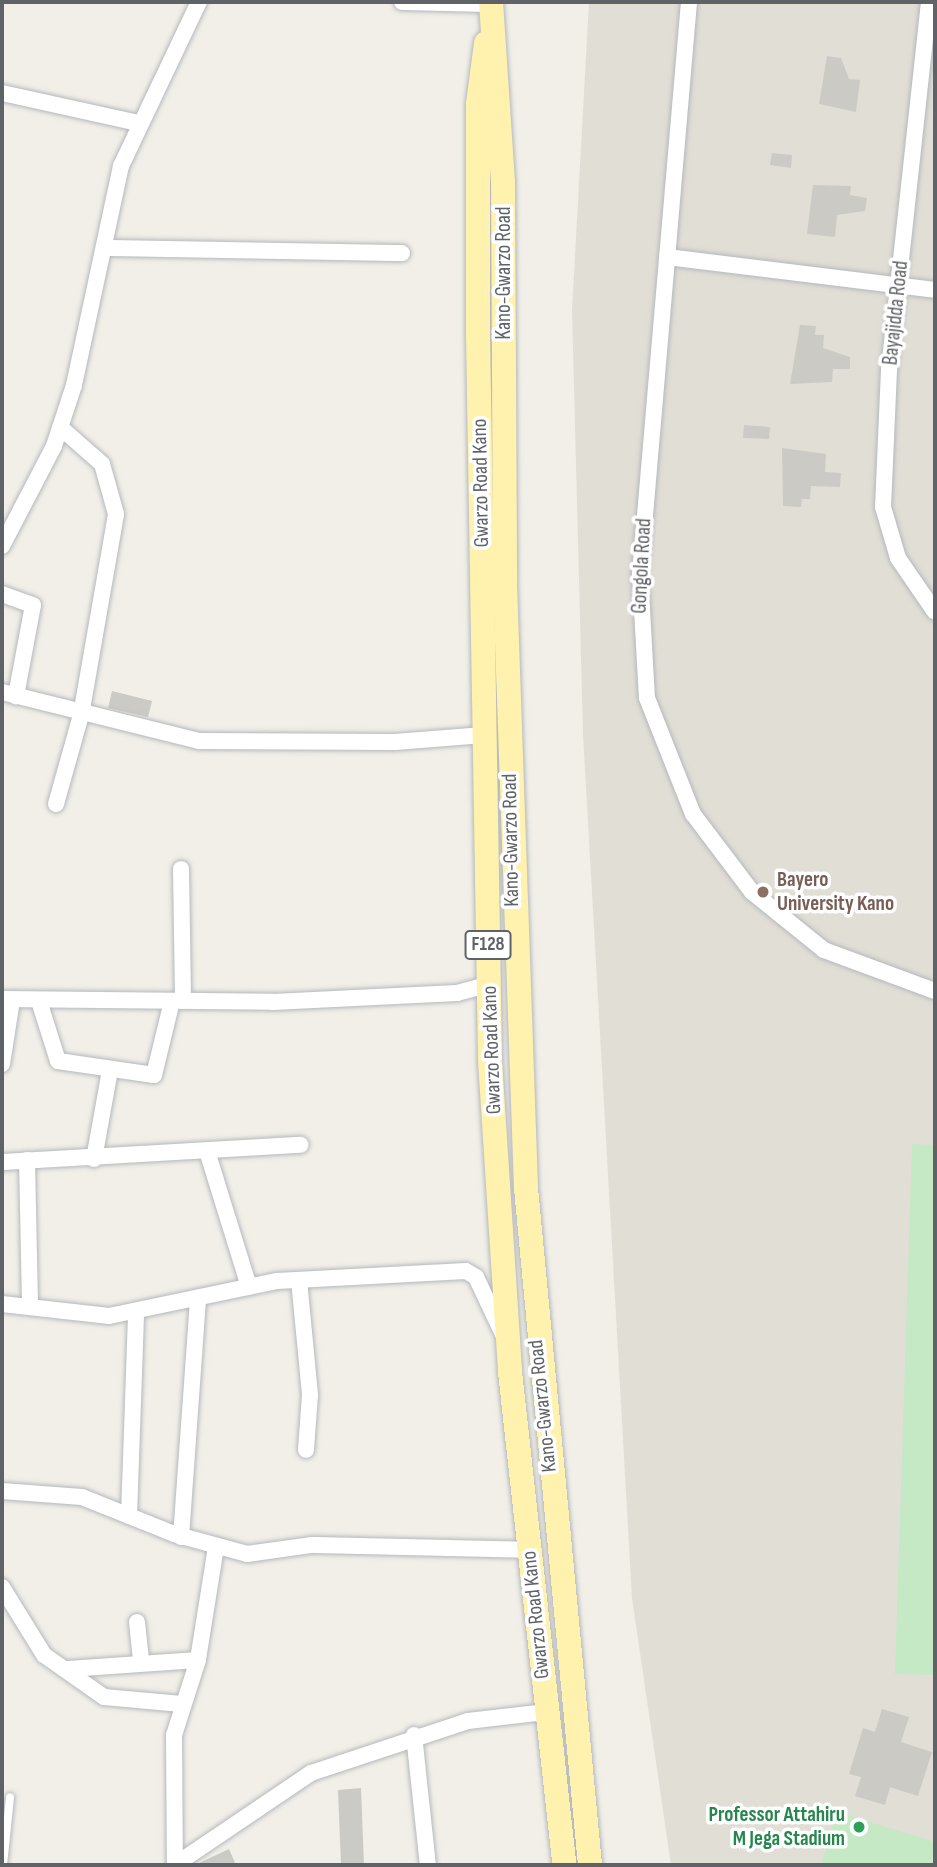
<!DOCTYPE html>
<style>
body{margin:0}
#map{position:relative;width:937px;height:1867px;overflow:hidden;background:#f1efe8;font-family:"Sofia Sans Condensed",sans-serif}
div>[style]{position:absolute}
.education>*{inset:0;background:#e1ded6}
.green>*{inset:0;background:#c5e8c5}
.building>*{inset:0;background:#cccac5}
.roads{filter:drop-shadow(0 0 2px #b5b8bc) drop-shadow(0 0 2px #b5b8bc)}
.service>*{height:8px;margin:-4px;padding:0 4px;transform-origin:4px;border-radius:4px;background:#fff}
.minor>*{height:16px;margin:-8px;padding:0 8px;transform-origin:8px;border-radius:8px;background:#fff}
.primary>*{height:24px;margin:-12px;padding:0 12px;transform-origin:12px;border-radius:12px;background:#fff2af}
.dots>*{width:19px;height:19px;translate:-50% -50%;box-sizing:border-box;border:4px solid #fff;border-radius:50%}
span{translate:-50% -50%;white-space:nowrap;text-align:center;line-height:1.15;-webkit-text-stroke:7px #fff;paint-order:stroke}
.shield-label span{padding:2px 5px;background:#fff;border:2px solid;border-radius:5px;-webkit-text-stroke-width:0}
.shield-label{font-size:19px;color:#5f6368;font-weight:700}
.street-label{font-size:21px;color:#5f6368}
.education-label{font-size:21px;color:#785e54;font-weight:700}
.left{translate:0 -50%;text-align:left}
.leisure-label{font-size:21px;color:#27864d;font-weight:700}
.right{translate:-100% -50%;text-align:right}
.frame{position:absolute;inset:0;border:4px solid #5f6368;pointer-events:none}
</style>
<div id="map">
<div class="education">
<div style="clip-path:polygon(589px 2px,935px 2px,935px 1865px,671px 1865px,632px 1598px,583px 734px,572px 310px)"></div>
</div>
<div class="green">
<div style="clip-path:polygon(912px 1144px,935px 1145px,935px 1675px,895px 1674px)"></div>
<div style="clip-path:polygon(837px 1812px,935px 1842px,935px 1865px,821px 1865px)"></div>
</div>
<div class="building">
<div style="clip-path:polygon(827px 56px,841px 58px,849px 79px,860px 80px,856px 112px,819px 104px)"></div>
<div style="clip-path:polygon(772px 153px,792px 155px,791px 168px,770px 165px)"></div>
<div style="clip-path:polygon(813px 185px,851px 186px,850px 195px,867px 198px,865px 211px,837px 215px,835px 237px,807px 234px)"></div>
<div style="clip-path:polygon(800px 325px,816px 326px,815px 335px,824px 335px,823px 348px,850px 357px,850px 369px,833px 369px,832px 382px,790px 384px)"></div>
<div style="clip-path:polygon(744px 425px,770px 427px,769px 439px,743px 438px)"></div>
<div style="clip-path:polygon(782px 448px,826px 454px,825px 472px,841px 473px,840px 487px,811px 486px,810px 499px,802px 499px,801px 507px,783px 506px)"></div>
<div style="clip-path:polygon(112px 691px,152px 701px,148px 717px,108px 708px)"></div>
<div style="clip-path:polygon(882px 1709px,909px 1717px,901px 1742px,932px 1752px,918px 1796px,890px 1787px,885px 1805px,855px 1796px,861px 1777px,849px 1774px,863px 1728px,875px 1732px)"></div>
<div style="clip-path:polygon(361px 1788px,364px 1865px,341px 1865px,338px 1790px)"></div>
<div style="clip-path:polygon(229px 1849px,236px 1865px,195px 1865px)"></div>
</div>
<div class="roads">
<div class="service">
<div style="left:3px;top:1865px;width:68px;rotate:-84.1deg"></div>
</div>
<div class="minor">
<div style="left:402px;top:2px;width:89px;rotate:1.3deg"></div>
<div style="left:689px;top:2px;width:574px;rotate:94.9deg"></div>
<div style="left:640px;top:574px;width:124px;rotate:86.8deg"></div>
<div style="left:647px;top:698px;width:125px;rotate:68.4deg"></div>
<div style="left:693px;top:814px;width:98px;rotate:52.9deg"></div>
<div style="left:752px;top:892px;width:92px;rotate:38.9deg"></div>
<div style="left:824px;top:950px;width:118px;rotate:20.3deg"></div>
<div style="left:929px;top:2px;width:370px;rotate:96.2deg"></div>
<div style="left:889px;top:370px;width:137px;rotate:92.5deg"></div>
<div style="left:883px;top:507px;width:53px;rotate:73.6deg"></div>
<div style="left:898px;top:558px;width:65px;rotate:55.6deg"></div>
<div style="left:2px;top:93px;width:139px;rotate:12.4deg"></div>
<div style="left:104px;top:248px;width:298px;rotate:1deg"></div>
<div style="left:667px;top:257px;width:270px;rotate:7deg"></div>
<div style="left:2px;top:546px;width:113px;rotate:-62.5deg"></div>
<div style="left:54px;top:446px;width:64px;rotate:-71.8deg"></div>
<div style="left:74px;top:385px;width:224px;rotate:-77.9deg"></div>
<div style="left:121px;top:166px;width:182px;rotate:-64.6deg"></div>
<div style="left:2px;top:594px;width:33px;rotate:20deg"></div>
<div style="left:33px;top:605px;width:93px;rotate:100.6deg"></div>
<div style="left:2px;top:692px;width:203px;rotate:14deg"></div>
<div style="left:199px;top:741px;width:196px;rotate:0.3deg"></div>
<div style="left:395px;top:742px;width:89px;rotate:-4.5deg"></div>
<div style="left:56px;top:804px;width:92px;rotate:-74.3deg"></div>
<div style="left:81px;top:715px;width:204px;rotate:-80.1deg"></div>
<div style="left:116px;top:514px;width:52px;rotate:-105.6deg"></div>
<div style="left:102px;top:464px;width:56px;rotate:-138.6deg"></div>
<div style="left:181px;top:869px;width:132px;rotate:89.1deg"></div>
<div style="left:2px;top:999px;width:271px;rotate:0.6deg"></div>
<div style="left:273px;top:1002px;width:184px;rotate:-2.8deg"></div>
<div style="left:457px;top:993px;width:34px;rotate:-15deg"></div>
<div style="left:39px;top:1001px;width:63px;rotate:72.4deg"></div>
<div style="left:58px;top:1061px;width:97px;rotate:8.3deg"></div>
<div style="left:154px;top:1075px;width:76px;rotate:-76.3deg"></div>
<div style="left:2px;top:1064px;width:65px;rotate:-81.1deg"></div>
<div style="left:207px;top:1151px;width:142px;rotate:72.8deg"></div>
<div style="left:94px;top:1159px;width:90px;rotate:-79.8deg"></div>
<div style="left:27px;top:1160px;width:145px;rotate:88.8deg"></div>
<div style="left:2px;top:1162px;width:299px;rotate:-3.3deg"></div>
<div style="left:299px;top:1280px;width:116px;rotate:84.5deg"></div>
<div style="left:310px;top:1395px;width:55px;rotate:94.2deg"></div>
<div style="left:2px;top:1304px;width:108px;rotate:6.4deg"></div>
<div style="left:109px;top:1316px;width:172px;rotate:-11.8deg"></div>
<div style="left:277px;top:1281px;width:189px;rotate:-3deg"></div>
<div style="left:466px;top:1271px;width:12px;rotate:31deg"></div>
<div style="left:476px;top:1277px;width:63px;rotate:64.7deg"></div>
<div style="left:2px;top:1491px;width:80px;rotate:4.3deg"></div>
<div style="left:82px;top:1497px;width:99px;rotate:21.9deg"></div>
<div style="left:174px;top:1534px;width:76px;rotate:15.3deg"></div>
<div style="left:247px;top:1554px;width:66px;rotate:-7.9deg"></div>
<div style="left:312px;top:1545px;width:217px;rotate:1.3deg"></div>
<div style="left:129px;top:1516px;width:204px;rotate:-88deg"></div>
<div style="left:181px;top:1537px;width:240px;rotate:-85.9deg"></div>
<div style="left:216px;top:1547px;width:114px;rotate:99.1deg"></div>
<div style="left:198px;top:1660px;width:79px;rotate:107.7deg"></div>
<div style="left:174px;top:1735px;width:130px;rotate:89.6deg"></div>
<div style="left:175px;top:1865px;width:164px;rotate:-34.1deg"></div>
<div style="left:311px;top:1773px;width:165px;rotate:-18.3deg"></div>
<div style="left:468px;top:1721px;width:79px;rotate:-6.6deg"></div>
<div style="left:2px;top:1587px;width:80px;rotate:58.3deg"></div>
<div style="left:44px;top:1655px;width:73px;rotate:35deg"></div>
<div style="left:104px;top:1697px;width:78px;rotate:5.1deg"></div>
<div style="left:137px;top:1622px;width:39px;rotate:84deg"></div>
<div style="left:68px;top:1669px;width:130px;rotate:-4deg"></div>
<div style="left:414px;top:1735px;width:131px;rotate:83.9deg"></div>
</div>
<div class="primary">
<div style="left:491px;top:2px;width:179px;rotate:86.2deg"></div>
<div style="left:503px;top:181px;width:403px;rotate:89.7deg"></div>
<div style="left:505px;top:584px;width:604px;rotate:88.01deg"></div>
<div style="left:526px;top:1188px;width:680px;rotate:84.6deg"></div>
<div style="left:486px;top:43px;width:62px;rotate:97.5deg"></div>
<div style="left:478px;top:104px;width:230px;rotate:90deg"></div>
<div style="left:478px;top:334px;width:727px;rotate:89.05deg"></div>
<div style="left:490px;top:1061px;width:312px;rotate:86.3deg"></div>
<div style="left:510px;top:1372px;width:496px;rotate:83.7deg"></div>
</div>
</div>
<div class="dots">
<div style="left:763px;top:892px;background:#8d6e63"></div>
<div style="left:859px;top:1827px;background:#2e9e5b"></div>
</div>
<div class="shield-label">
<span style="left:488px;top:945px">F128</span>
</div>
<div class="street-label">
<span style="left:504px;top:273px;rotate:-90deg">Kano-Gwarzo Road</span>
<span style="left:896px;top:313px;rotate:-84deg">Bayajidda Road</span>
<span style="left:481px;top:483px;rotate:-91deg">Gwarzo Road Kano</span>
<span style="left:642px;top:566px;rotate:-87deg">Gongola Road</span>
<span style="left:511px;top:840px;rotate:-91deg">Kano-Gwarzo Road</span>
<span style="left:492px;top:1050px;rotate:-92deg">Gwarzo Road Kano</span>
<span style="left:543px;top:1406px;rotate:-96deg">Kano-Gwarzo Road</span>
<span style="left:536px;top:1615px;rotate:-96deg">Gwarzo Road Kano</span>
</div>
<div class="education-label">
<span class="left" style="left:777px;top:892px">Bayero<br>University Kano</span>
</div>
<div class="leisure-label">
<span class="right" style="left:845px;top:1827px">Professor Attahiru<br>M Jega Stadium</span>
</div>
<div class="frame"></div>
</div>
